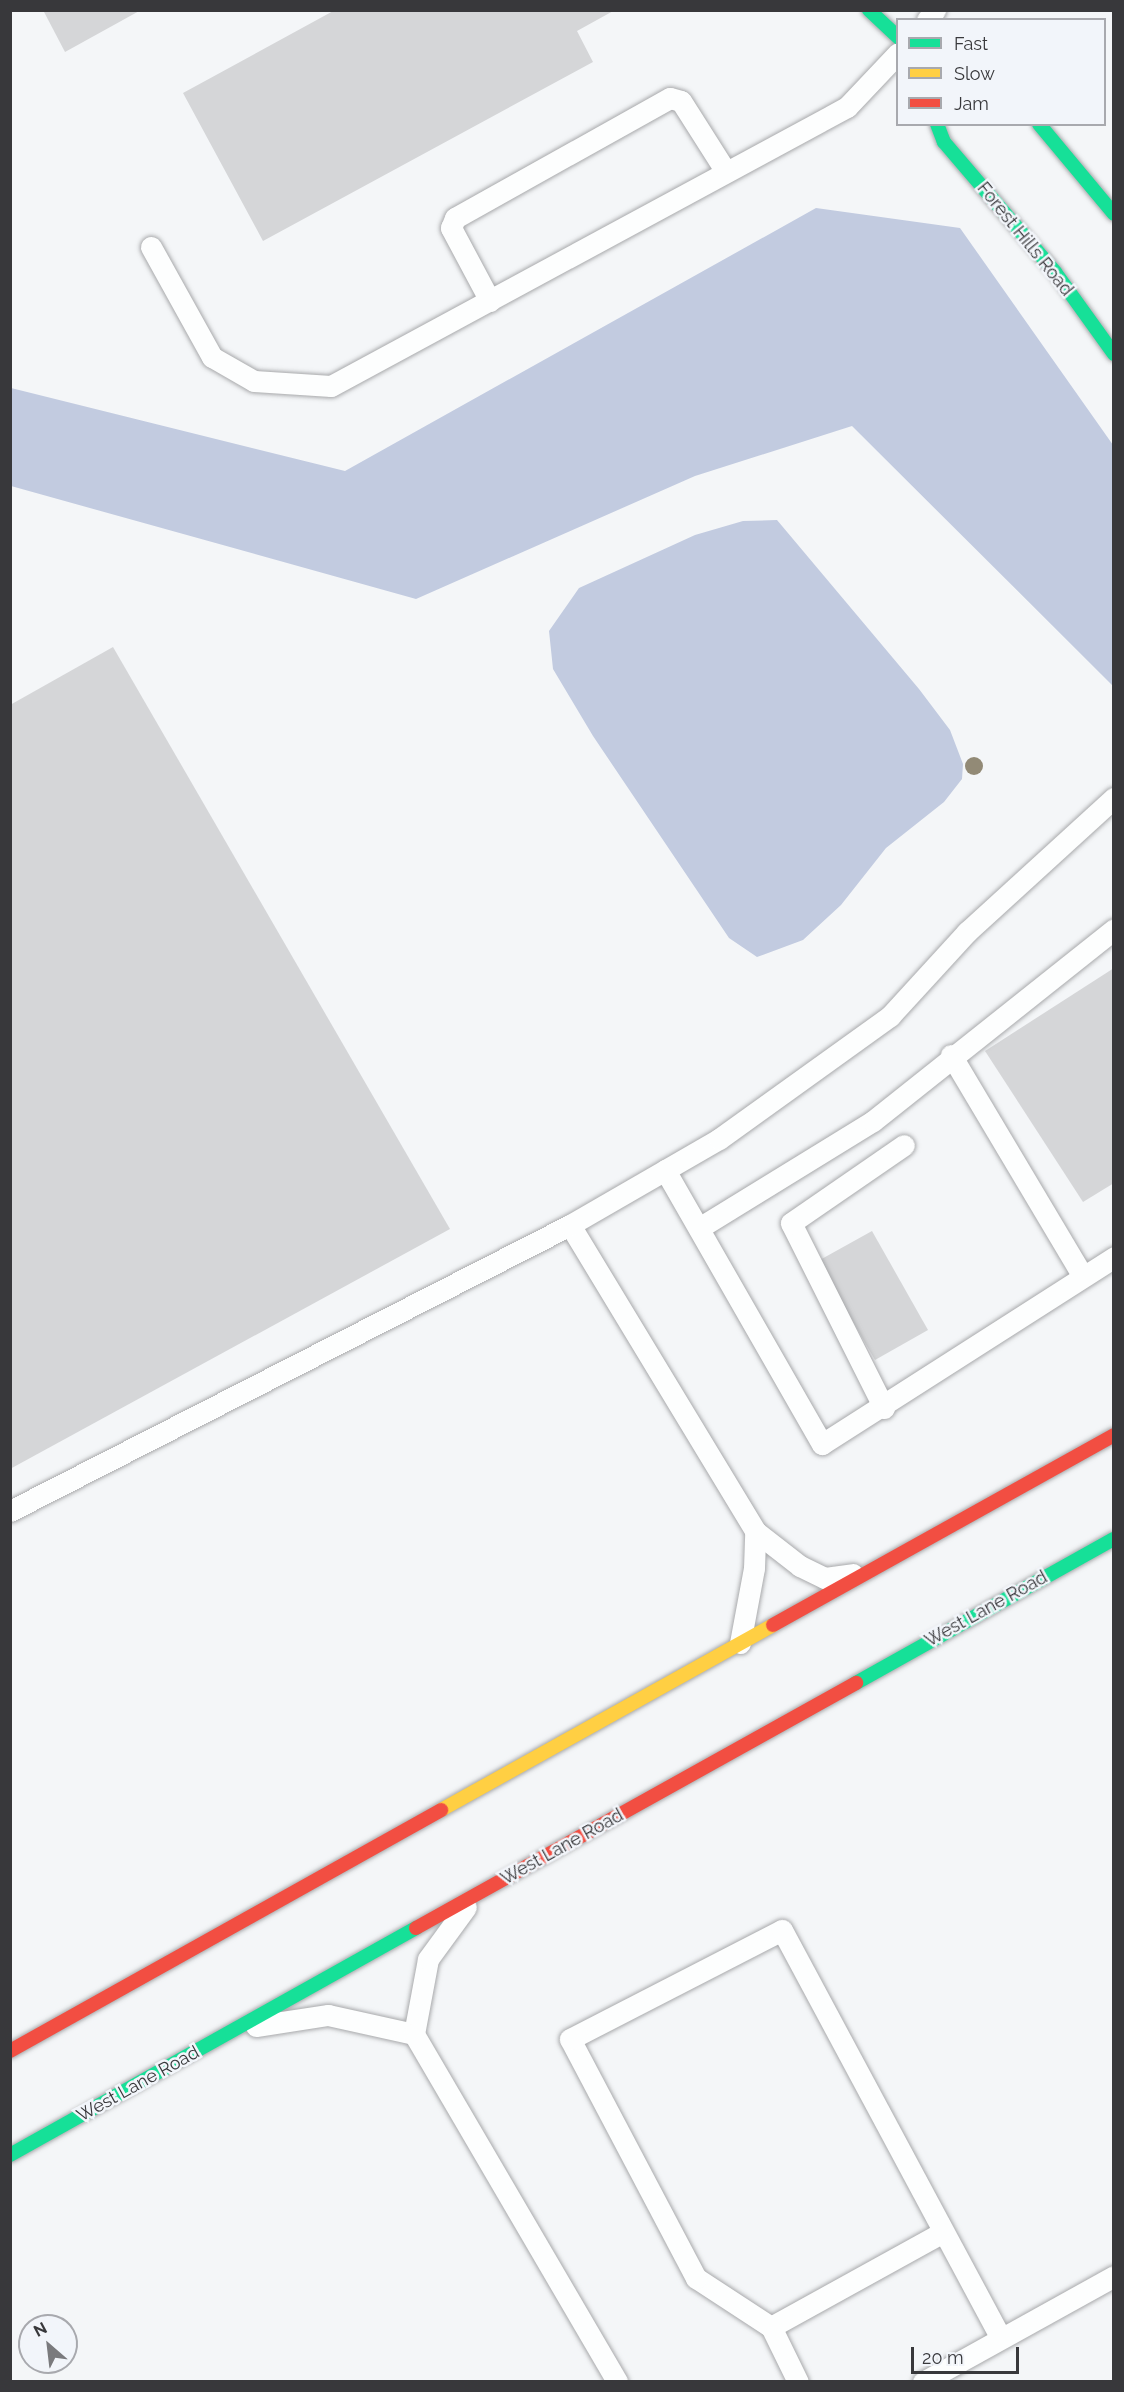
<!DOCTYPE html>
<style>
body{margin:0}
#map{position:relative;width:1124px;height:2392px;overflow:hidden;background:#f4f6f8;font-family:Raleway,sans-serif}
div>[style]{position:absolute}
.water>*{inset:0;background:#c2cbe0}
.building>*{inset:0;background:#d5d6d8}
.roads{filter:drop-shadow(0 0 2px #a8a9ab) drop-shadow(0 0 2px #a8a9ab)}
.lane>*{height:21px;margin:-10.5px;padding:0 10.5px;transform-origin:10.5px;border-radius:10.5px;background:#fdfefe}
.fast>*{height:14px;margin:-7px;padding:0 7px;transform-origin:7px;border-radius:7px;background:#16e098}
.slow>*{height:14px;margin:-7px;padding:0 7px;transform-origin:7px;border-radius:7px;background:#ffcf43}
.jam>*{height:14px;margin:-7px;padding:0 7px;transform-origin:7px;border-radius:7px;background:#f24e42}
.trees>*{width:18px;height:18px;margin:-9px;border-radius:50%;background:#928a76}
span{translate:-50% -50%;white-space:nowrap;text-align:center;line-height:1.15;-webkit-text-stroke:5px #f2f5fa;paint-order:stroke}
.street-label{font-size:18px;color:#38383b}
.frame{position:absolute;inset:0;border:12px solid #38383b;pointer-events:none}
.legend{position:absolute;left:896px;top:18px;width:210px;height:108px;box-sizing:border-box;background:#f2f5fa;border:2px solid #a8a9ae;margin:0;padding:8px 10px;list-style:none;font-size:18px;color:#38383b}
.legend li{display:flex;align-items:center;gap:12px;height:30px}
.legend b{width:30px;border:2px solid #a8a9ae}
.north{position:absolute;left:18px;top:2314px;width:60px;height:60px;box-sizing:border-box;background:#f2f5fa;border:2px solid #a8a9ae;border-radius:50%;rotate:332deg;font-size:16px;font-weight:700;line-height:24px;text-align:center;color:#38383b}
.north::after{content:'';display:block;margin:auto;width:21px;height:27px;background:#7a7a7d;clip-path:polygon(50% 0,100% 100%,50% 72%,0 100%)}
.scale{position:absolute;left:911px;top:2347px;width:108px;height:27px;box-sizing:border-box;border:3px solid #38383b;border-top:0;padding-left:8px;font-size:18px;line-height:21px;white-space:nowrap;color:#38383b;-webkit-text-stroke:4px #f2f5fa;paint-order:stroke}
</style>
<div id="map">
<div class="water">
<div style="clip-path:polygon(816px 208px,960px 228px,1113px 445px,1113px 686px,852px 426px,695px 476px,416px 599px,11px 486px,11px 388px,345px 471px)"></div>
<div style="clip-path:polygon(777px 520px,919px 689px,950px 730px,963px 764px,962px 779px,944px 802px,886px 848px,841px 905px,803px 940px,757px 957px,729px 938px,593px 736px,553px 669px,549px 631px,579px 588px,695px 535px,743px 521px)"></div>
</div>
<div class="building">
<div style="clip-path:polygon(43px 10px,141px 10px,65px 52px)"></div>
<div style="clip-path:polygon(335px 10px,615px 10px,577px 31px,593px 62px,263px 241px,183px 93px)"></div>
<div style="clip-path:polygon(113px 647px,450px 1229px,10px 1469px,10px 705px)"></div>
<div style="clip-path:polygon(1114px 968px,1114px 1183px,1083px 1202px,985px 1051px)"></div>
<div style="clip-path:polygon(872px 1231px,928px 1330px,875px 1360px,818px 1261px)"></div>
</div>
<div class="roads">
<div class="lane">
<div style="left:927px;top:20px;width:13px;rotate:-51deg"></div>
<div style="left:151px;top:247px;width:126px;rotate:61deg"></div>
<div style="left:212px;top:357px;width:48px;rotate:29.7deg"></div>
<div style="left:254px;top:381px;width:77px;rotate:3.7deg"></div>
<div style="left:331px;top:386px;width:587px;rotate:-28.4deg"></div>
<div style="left:847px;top:107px;width:74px;rotate:-46.6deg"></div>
<div style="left:490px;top:301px;width:83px;rotate:-118.1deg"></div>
<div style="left:451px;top:228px;width:11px;rotate:-68deg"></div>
<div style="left:455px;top:218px;width:246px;rotate:-29.2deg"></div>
<div style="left:670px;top:98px;width:11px;rotate:15deg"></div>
<div style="left:681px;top:101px;width:84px;rotate:57.6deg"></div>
<div style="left:951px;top:1055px;width:257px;rotate:59.2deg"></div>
<div style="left:665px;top:1170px;width:316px;rotate:60.2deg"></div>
<div style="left:822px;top:1444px;width:347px;rotate:-32.6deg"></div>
<div style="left:570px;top:1225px;width:358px;rotate:58.8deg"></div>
<div style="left:755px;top:1531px;width:57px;rotate:37.9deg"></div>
<div style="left:800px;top:1566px;width:28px;rotate:26deg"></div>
<div style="left:825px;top:1578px;width:28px;rotate:-8deg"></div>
<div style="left:699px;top:1228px;width:204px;rotate:-31.6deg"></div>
<div style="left:873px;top:1121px;width:308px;rotate:-38.5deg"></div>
<div style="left:884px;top:1408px;width:207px;rotate:-116.7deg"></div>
<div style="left:791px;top:1223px;width:137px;rotate:-34.6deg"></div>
<div style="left:10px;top:1511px;width:629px;rotate:-27.05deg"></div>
<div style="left:570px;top:1225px;width:172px;rotate:-30deg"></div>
<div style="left:719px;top:1139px;width:211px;rotate:-35.7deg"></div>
<div style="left:890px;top:1016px;width:114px;rotate:-47.5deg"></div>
<div style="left:967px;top:932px;width:199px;rotate:-42.4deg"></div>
<div style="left:740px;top:1643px;width:76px;rotate:-79.4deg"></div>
<div style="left:754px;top:1568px;width:37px;rotate:-88deg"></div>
<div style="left:256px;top:2026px;width:73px;rotate:-8.7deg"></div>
<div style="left:328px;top:2015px;width:88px;rotate:12.5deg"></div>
<div style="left:414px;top:2034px;width:76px;rotate:-79.4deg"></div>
<div style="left:428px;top:1959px;width:64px;rotate:-53.8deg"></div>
<div style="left:414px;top:2034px;width:403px;rotate:59.7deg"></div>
<div style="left:771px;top:2327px;width:196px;rotate:-28.9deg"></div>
<div style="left:798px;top:2382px;width:61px;rotate:-116.1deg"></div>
<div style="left:771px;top:2327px;width:90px;rotate:-146.8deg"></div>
<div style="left:696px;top:2278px;width:270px;rotate:-117.8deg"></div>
<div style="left:570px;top:2039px;width:238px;rotate:-27.2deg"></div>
<div style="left:782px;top:1930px;width:463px;rotate:61.8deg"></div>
<div style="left:923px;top:2382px;width:218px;rotate:-29deg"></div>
</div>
<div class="fast">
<div style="left:869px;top:10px;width:40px;rotate:43deg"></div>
<div style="left:937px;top:124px;width:19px;rotate:69deg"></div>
<div style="left:944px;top:142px;width:171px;rotate:49.5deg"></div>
<div style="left:1055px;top:272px;width:101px;rotate:54.3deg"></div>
<div style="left:1039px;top:124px;width:117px;rotate:50.2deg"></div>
<div style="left:856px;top:1683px;width:295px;rotate:-29.2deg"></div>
<div style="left:10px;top:2155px;width:465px;rotate:-29.2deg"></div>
</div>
<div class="slow">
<div style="left:441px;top:1810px;width:380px;rotate:-29.1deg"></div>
</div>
<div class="jam">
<div style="left:773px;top:1625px;width:390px;rotate:-29.1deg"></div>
<div style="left:416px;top:1928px;width:504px;rotate:-29.11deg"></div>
<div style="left:10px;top:2051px;width:494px;rotate:-29.2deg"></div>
</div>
</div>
<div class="trees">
<div style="left:974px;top:766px"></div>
</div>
<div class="street-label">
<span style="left:1025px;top:239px;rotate:51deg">Forest Hills Road</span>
<span style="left:986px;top:1609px;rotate:-29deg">West Lane Road</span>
<span style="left:562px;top:1847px;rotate:-29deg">West Lane Road</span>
<span style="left:138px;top:2084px;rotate:-29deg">West Lane Road</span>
</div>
<div class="frame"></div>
<ul class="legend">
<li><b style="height:8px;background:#16e098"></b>Fast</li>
<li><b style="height:8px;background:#ffcf43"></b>Slow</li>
<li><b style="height:8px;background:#f24e42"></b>Jam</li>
</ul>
<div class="north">N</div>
<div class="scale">20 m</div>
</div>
